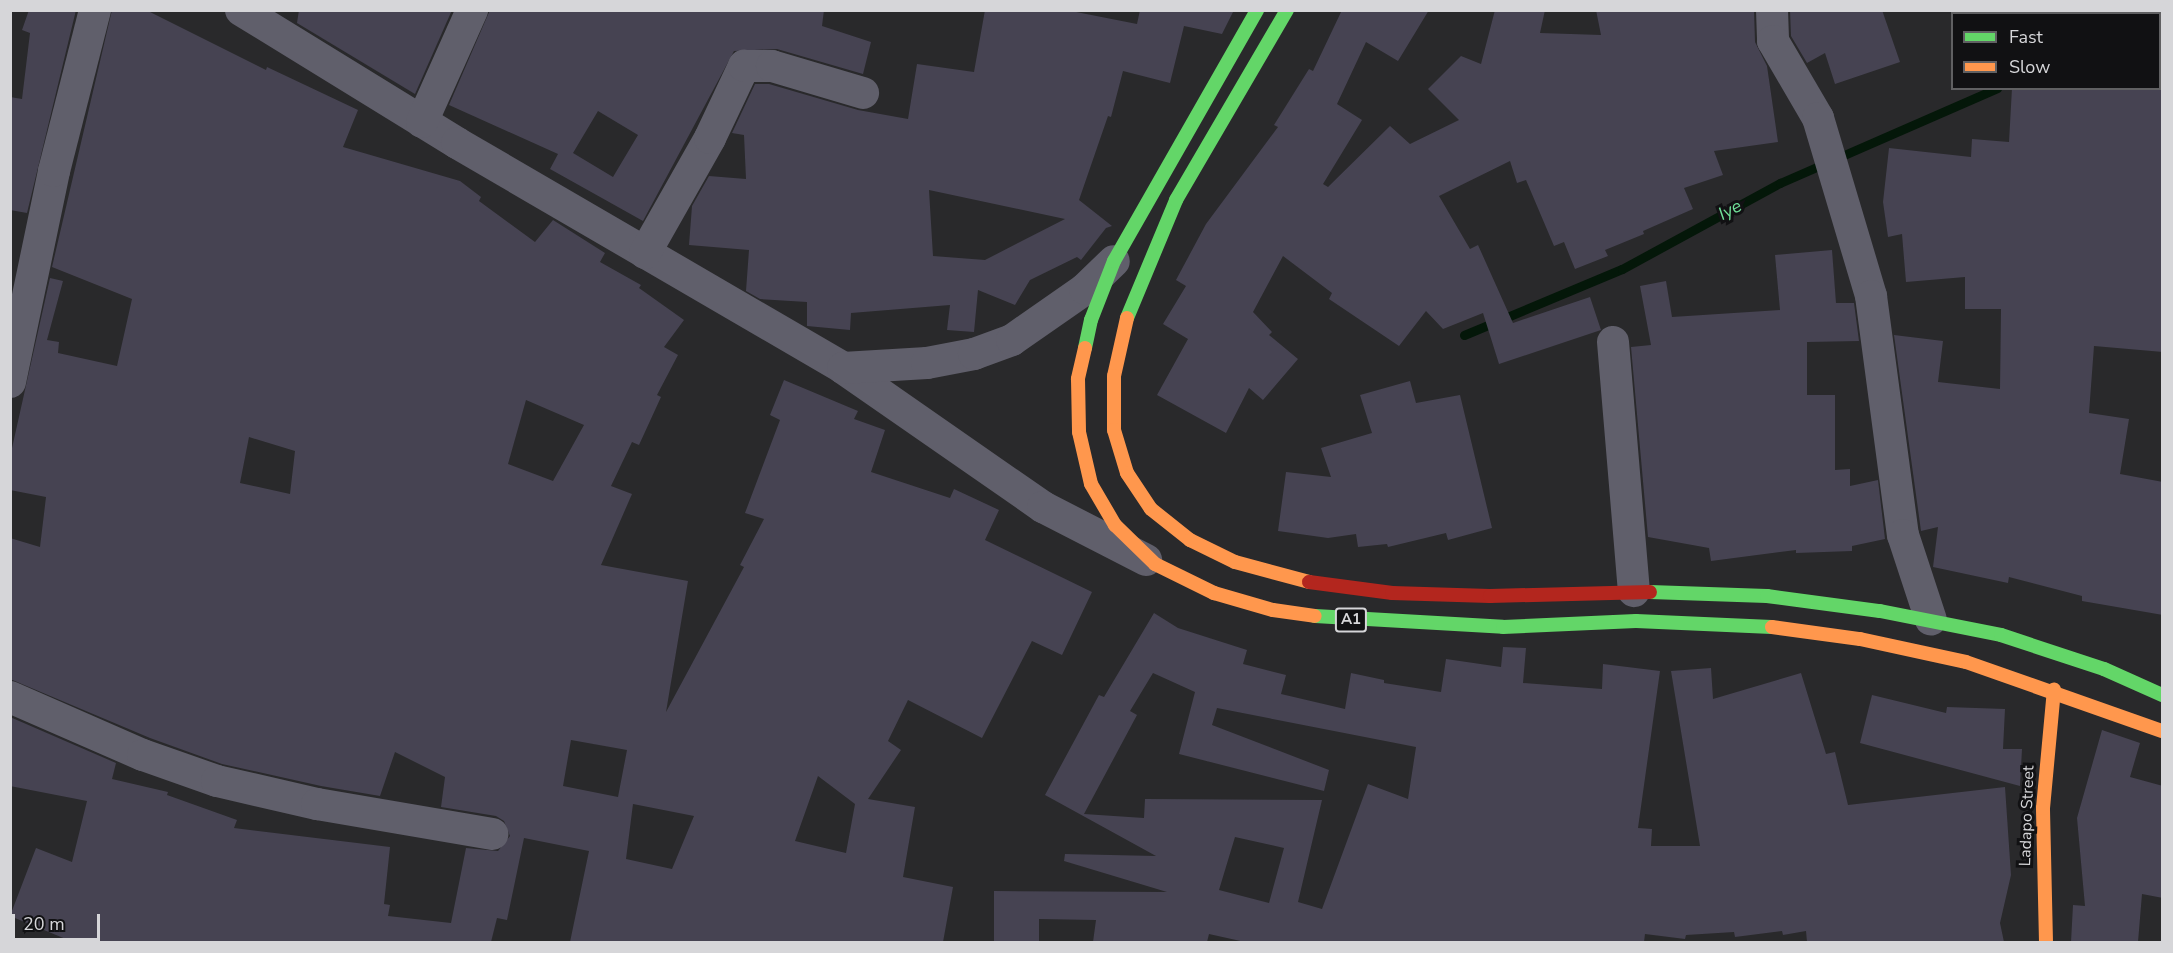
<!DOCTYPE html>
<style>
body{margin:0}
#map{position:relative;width:2173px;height:953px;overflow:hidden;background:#29292b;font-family:"Nunito Sans",sans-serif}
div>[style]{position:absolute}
.stream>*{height:9px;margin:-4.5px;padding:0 4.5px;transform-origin:4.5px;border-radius:4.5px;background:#041709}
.building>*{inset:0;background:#464352}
.street>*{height:32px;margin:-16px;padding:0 16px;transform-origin:16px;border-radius:16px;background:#605f6b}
.fast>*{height:14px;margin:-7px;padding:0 7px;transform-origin:7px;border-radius:7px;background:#63d668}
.slow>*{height:14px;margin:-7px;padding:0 7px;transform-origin:7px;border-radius:7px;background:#ff974d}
.jam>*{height:14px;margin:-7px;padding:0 7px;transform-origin:7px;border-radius:7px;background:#b3261e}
span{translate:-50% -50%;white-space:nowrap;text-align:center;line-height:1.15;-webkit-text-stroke:6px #111113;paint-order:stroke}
.shield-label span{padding:2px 4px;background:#111113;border:2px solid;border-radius:4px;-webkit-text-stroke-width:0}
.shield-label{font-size:15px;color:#d6d6d9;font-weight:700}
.street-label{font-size:16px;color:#d6d6d9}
.water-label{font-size:18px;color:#71e199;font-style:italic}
.frame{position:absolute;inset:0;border:12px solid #d6d6d9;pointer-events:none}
.legend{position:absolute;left:1951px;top:12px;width:210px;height:78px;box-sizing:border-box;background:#111113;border:2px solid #606062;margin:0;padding:8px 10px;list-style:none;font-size:18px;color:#d6d6d9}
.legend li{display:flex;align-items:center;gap:12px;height:30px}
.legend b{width:30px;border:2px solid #606062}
.scale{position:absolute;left:12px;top:914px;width:88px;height:27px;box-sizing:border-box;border:3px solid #d6d6d9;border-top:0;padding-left:8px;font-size:18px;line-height:21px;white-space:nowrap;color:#d6d6d9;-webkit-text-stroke:4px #111113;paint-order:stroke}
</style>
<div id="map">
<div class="stream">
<div style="left:2160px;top:19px;width:2px"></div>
<div style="left:1464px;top:335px;width:171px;rotate:-22.7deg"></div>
<div style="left:1622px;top:269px;width:180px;rotate:-28.6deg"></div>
<div style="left:1780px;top:183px;width:237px;rotate:-23.6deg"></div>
</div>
<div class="building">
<div style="clip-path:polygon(29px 10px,76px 10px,27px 213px,10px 210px,10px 97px,22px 99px,30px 33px,22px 30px)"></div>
<div style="clip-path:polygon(evenodd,112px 10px,146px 10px,266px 70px,267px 67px,358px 110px,343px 147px,460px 181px,481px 197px,479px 201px,535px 242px,553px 220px,605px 253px,600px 262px,641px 285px,639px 288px,684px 320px,664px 347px,678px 355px,657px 395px,661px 397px,639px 445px,632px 442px,611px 486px,632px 494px,601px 565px,688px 581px,666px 712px,744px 567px,740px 565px,764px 519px,745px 513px,780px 420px,770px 415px,784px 380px,858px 411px,854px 419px,885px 430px,871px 472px,950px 498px,954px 489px,999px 510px,985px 540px,1092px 592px,1062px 655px,1032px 641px,982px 738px,908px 700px,888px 741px,901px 750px,868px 799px,915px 807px,903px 877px,953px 887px,943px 942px,570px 942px,589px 851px,524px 838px,507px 920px,497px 918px,491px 942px,73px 942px,10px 916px,36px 848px,72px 862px,87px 801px,10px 786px,10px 717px,116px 763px,112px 779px,168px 792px,167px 795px,237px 820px,234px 828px,390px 847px,384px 904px,390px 905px,388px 916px,451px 923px,466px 848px,498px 851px,510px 836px,504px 821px,496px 816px,441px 807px,445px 777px,395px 752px,380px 796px,321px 786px,222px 764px,150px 738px,10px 679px,10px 538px,40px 547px,46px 497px,10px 490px,10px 457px,50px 278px,63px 281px,47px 340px,59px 342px,58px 353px,117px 366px,132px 299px,52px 267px,112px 10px,526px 400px,584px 425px,553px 481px,508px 464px,526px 400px,112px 10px,249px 437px,295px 451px,290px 494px,240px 483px,249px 437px,112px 10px,571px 740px,627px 750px,618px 797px,563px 786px,571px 740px,112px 10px,818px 776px,855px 804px,846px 853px,795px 841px,818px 776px,112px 10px,633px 804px,694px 816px,672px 869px,626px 859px,633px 804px)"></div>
<div style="clip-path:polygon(299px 10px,452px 10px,415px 94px,297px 23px)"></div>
<div style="clip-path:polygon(evenodd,490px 10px,824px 10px,822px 26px,871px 42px,863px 74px,777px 49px,734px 51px,643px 221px,550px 169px,558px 154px,449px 105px,490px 10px,598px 111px,638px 135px,613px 177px,573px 153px,598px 111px)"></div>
<div style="clip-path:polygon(evenodd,985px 10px,1066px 10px,1137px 24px,1140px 10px,1234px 10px,1222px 34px,1184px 26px,1170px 83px,1123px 71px,1111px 117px,1108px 116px,1079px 200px,1112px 226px,1106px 228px,1081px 260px,1077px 257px,1030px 280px,1015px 305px,978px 290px,974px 332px,947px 330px,950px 305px,851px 313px,850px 330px,807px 326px,807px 302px,760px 299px,746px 291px,749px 250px,689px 245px,692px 206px,709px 176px,746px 179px,744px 135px,732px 133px,755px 84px,769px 84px,858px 110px,908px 119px,917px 64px,974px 72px,985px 10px,929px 190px,1065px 219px,985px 260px,933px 256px,929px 190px)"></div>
<div style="clip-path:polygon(1342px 10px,1429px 10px,1398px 61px,1366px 42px,1337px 104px,1362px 120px,1323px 184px,1328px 187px,1390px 126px,1410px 144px,1459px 120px,1428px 89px,1461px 56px,1481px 64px,1495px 10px,1545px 10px,1540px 33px,1601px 35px,1596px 10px,1754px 10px,1755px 42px,1767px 66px,1778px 142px,1714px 151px,1723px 175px,1684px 188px,1693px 209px,1643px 231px,1644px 234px,1605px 250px,1608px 256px,1575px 269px,1564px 242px,1554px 246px,1526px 180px,1517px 183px,1510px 161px,1439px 196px,1470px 249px,1478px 245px,1513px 323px,1590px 297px,1601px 330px,1499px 364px,1483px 313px,1443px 329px,1426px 311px,1399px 346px,1329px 299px,1332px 293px,1283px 256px,1253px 312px,1272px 332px,1269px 335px,1298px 359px,1263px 400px,1249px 388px,1226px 433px,1157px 395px,1188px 339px,1163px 324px,1186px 286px,1176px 280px,1206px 224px,1278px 127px,1274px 125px,1309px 69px,1313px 71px)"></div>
<div style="clip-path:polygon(1790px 10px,1882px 10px,1900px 62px,1835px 84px,1825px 53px,1807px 63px,1791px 36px)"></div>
<div style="clip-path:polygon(2012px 88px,2163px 88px,2163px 352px,2094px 346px,2089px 413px,2129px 419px,2120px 474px,2163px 482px,2163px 615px,2082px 601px,2082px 596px,2009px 577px,2008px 583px,1933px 567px,1938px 527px,1921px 531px,1894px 335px,1943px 341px,1938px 382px,2000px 389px,2001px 309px,1965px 309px,1965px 277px,1906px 282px,1902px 234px,1888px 237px,1883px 202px,1889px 148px,1971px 157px,1972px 139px,2009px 142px)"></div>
<div style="clip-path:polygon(1832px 250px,1836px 303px,1854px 303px,1859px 341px,1807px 342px,1807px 395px,1835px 395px,1835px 470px,1850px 469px,1850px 486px,1878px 480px,1885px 539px,1852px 546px,1852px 551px,1796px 553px,1796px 550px,1711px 561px,1709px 548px,1648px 537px,1631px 347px,1651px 345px,1640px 286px,1666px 281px,1672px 317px,1780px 310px,1775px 255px)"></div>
<div style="clip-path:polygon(1410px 381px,1416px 403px,1460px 395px,1492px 528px,1448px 540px,1446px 533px,1388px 547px,1387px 544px,1358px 547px,1356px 534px,1328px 538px,1278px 531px,1286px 472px,1331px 477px,1321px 448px,1372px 433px,1360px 395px)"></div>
<div style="clip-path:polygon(evenodd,1154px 613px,1178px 628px,1247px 650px,1243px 664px,1286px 675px,1281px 694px,1345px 709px,1351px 673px,1384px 680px,1384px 683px,1441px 692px,1446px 659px,1501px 667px,1503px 647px,1526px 648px,1523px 683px,1602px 689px,1603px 664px,1660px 671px,1638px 828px,1652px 829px,1651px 846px,1700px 846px,1671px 671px,1711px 668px,1713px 699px,1801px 673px,1826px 754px,1835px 752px,1848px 805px,2005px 787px,2011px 875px,2000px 923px,2004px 942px,1807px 942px,1806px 931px,1783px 935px,1782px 931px,1735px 937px,1734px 932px,1686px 935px,1685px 939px,1645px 934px,1644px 942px,1245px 942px,1209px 934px,1207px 942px,1093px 942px,1096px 920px,1039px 919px,1039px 942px,994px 942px,994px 891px,1167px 892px,1064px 861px,1065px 854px,1156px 856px,1045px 795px,1099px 695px,1104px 697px,1154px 613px,1153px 673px,1195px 692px,1179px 754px,1324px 791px,1329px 770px,1212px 725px,1217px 708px,1416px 747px,1408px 799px,1368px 784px,1322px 909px,1298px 902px,1322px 800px,1145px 799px,1144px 818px,1084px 814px,1137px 715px,1130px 711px,1153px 673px,1154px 613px,1235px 837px,1284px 848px,1269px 903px,1219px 890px,1235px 837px)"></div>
<div style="clip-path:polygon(1872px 695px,1946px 713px,1947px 707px,2005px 709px,2003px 749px,2022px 749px,2020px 786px,1860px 743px)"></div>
<div style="clip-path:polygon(2102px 730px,2140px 743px,2130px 777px,2163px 786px,2163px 898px,2142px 894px,2138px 942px,2071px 942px,2073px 905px,2085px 906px,2077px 818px)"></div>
</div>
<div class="street">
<div style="left:241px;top:10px;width:254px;rotate:31.6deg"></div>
<div style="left:457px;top:143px;width:447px;rotate:30.2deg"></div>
<div style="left:843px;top:368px;width:244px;rotate:34.8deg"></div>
<div style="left:1043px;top:507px;width:116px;rotate:27.2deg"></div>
<div style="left:1772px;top:10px;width:31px;rotate:88deg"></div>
<div style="left:1773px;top:41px;width:89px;rotate:59.7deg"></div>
<div style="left:1818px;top:118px;width:186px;rotate:73.4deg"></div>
<div style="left:1871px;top:296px;width:241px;rotate:82.4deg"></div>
<div style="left:1903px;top:535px;width:89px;rotate:71.8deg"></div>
<div style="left:422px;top:122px;width:123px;rotate:-65.9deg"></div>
<div style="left:645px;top:253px;width:132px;rotate:-60.5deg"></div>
<div style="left:710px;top:138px;width:80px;rotate:-64.7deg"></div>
<div style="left:744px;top:66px;width:28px"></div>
<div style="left:772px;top:66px;width:95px;rotate:16.5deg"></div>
<div style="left:1613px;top:342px;width:250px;rotate:85.2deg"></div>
<div style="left:843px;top:368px;width:84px;rotate:-3.4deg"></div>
<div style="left:927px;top:363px;width:48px;rotate:-10.8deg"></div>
<div style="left:974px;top:354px;width:40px;rotate:-20.2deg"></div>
<div style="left:1012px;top:340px;width:89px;rotate:-34.9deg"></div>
<div style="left:1085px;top:289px;width:40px;rotate:-44deg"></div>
<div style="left:10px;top:382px;width:216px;rotate:-78.2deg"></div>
<div style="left:54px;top:171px;width:166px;rotate:-75.7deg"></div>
<div style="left:10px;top:697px;width:145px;rotate:23.6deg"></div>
<div style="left:143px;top:755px;width:78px;rotate:19.4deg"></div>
<div style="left:217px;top:781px;width:103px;rotate:13deg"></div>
<div style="left:317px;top:804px;width:178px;rotate:9.7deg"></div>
</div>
<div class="fast">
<div style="left:1127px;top:318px;width:128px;rotate:-67.4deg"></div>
<div style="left:1176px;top:200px;width:220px;rotate:-59.7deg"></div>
<div style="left:1085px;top:348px;width:29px;rotate:-78deg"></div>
<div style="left:1091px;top:320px;width:63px;rotate:-68.7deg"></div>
<div style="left:1114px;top:261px;width:289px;rotate:-60.3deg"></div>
<div style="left:1650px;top:592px;width:117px;rotate:2deg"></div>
<div style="left:1767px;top:596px;width:114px;rotate:7.6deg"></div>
<div style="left:1880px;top:611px;width:123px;rotate:11.2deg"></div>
<div style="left:2001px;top:635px;width:108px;rotate:18.3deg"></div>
<div style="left:2104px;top:669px;width:64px;rotate:24.1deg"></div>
<div style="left:1315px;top:616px;width:188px;rotate:3.3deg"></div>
<div style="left:1503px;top:627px;width:133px;rotate:-2.6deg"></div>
<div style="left:1636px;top:621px;width:136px;rotate:2.5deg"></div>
</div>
<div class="slow">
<div style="left:1127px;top:318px;width:59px;rotate:102.6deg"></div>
<div style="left:1114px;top:376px;width:54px;rotate:90deg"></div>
<div style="left:1114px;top:430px;width:45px;rotate:73.2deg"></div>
<div style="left:1127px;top:473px;width:43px;rotate:56.3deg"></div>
<div style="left:1151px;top:509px;width:50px;rotate:38.5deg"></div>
<div style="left:1190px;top:540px;width:50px;rotate:26.1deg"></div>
<div style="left:1235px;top:562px;width:77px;rotate:15.1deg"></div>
<div style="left:1085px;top:348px;width:32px;rotate:103deg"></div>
<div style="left:1078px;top:379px;width:53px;rotate:88.9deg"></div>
<div style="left:1079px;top:432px;width:53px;rotate:77deg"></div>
<div style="left:1091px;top:484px;width:48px;rotate:59.7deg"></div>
<div style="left:1115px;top:525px;width:56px;rotate:44.3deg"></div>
<div style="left:1155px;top:564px;width:66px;rotate:26.2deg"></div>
<div style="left:1214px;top:593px;width:61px;rotate:16.1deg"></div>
<div style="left:1273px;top:610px;width:42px;rotate:8.1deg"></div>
<div style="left:1772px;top:627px;width:89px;rotate:7.8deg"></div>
<div style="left:1860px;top:639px;width:108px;rotate:12.2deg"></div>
<div style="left:1966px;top:662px;width:208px;rotate:19.4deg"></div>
<div style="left:2046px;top:942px;width:134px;rotate:-91.3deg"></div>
<div style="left:2043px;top:808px;width:119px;rotate:-84.7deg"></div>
</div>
<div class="jam">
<div style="left:1309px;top:582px;width:84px;rotate:7.5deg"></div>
<div style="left:1392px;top:593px;width:98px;rotate:1.8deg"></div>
<div style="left:1490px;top:596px;width:160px;rotate:-1.4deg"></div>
</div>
<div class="shield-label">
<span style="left:1351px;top:620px">A1</span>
</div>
<div class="street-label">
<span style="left:2027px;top:816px;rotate:-88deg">Ladapo Street</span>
</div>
<div class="water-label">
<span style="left:1730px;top:210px;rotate:-28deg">Iye</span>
</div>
<div class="frame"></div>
<ul class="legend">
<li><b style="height:8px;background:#63d668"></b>Fast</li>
<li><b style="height:8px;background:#ff974d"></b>Slow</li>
</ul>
<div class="scale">20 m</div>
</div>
